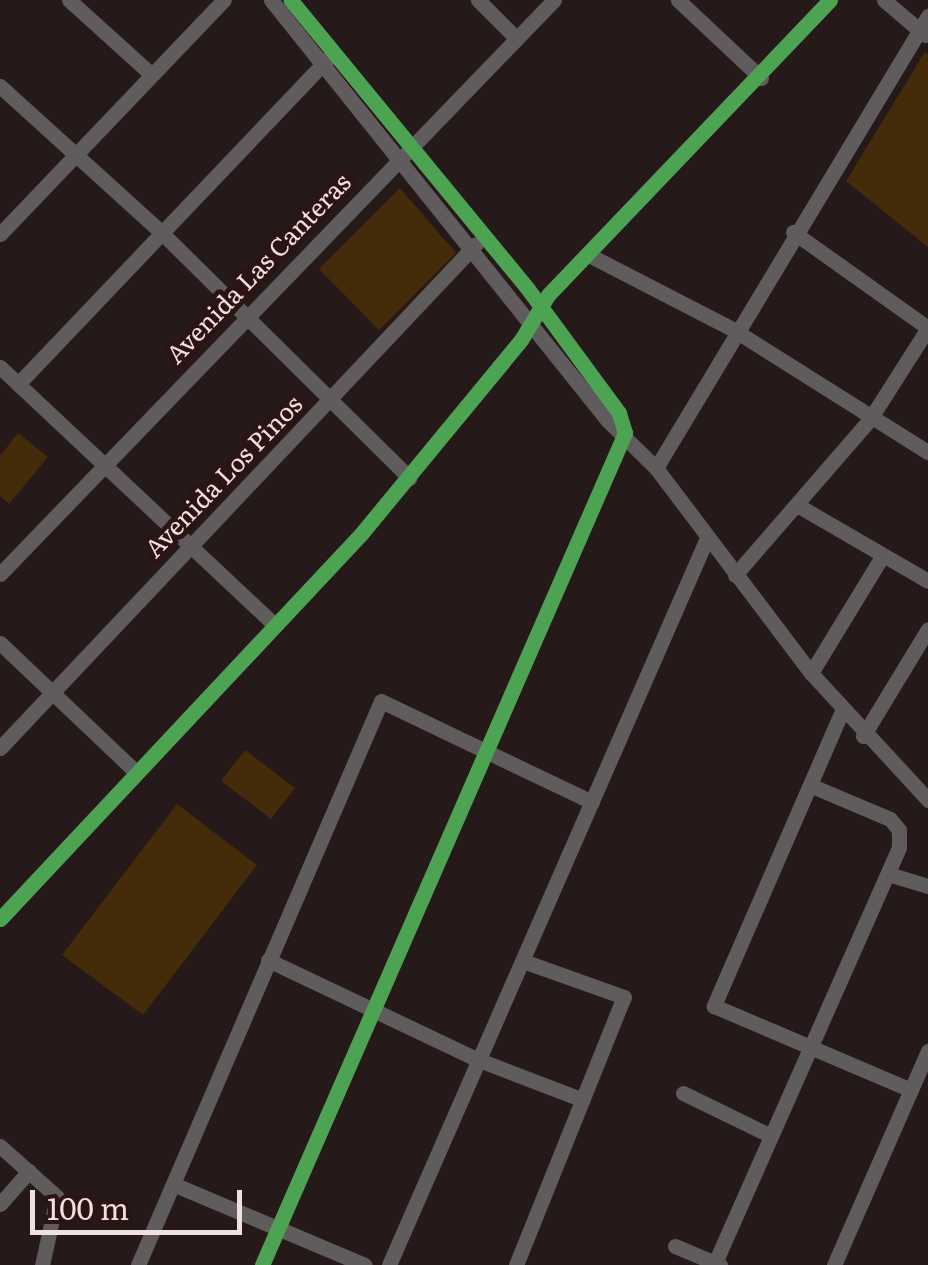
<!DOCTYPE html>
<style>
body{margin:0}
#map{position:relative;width:928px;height:1265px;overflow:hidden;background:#251919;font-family:Literata,serif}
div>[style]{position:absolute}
.green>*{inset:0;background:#442b09}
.minor>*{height:15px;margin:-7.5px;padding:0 7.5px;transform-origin:7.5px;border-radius:7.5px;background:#605b5c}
.cycleway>*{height:15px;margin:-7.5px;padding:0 7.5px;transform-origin:7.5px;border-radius:7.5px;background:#4ca352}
span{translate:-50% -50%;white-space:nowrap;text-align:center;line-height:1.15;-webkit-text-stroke:10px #2b1413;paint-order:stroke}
.street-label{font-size:25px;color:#f1e0de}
.scale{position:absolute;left:30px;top:1190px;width:212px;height:45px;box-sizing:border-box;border:5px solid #f1e0de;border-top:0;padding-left:12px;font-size:30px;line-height:35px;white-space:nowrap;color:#f1e0de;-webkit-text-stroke:8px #2b1413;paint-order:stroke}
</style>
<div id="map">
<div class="green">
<div style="clip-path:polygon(925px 52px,928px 54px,928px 247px,846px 181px)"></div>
<div style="clip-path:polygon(400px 188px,456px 253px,379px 330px,319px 269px)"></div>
<div style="clip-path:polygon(18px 433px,48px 457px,9px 504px,0 496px,0 456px)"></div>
<div style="clip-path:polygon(245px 750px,295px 788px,271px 819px,221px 781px)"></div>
<div style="clip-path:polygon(177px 804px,257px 865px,143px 1015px,62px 955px)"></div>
</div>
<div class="minor">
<div style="left:69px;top:0;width:110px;rotate:42.1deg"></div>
<div style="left:271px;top:0;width:539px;rotate:51.32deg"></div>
<div style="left:608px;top:421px;width:67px;rotate:44.4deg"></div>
<div style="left:656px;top:468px;width:257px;rotate:52.9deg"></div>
<div style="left:811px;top:673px;width:173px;rotate:47.3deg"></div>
<div style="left:478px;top:0;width:54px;rotate:45deg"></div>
<div style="left:678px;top:0;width:114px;rotate:43.2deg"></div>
<div style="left:884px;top:0;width:54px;rotate:40.5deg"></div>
<div style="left:0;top:86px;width:216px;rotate:42.2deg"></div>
<div style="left:160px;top:231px;width:351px;rotate:44.7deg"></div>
<div style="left:793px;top:232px;width:166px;rotate:35.4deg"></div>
<div style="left:0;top:234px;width:324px;rotate:-46.3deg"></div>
<div style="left:589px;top:255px;width:163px;rotate:27.3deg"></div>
<div style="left:734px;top:330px;width:229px;rotate:32.2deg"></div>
<div style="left:0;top:367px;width:374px;rotate:43.2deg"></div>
<div style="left:18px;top:384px;width:451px;rotate:-46.4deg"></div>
<div style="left:656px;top:468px;width:528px;rotate:-58.96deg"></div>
<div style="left:797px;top:505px;width:151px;rotate:30.1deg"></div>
<div style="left:0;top:574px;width:798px;rotate:-46.02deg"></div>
<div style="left:735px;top:575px;width:206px;rotate:-49.1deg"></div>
<div style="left:870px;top:419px;width:108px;rotate:-57.5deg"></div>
<div style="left:0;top:643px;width:186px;rotate:43.5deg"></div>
<div style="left:811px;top:673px;width:138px;rotate:-58.6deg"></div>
<div style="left:842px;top:711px;width:322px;rotate:113.5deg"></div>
<div style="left:714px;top:1006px;width:214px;rotate:23.1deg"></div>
<div style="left:863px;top:736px;width:125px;rotate:-58.7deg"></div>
<div style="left:0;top:748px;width:693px;rotate:-46.64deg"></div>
<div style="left:888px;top:874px;width:42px;rotate:16.7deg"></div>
<div style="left:0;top:919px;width:528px;rotate:-46.84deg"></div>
<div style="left:361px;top:534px;width:251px;rotate:-50.5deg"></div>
<div style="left:521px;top:340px;width:52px;rotate:-59deg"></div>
<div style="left:548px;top:295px;width:408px;rotate:-46.3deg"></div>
<div style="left:268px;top:960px;width:233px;rotate:25.4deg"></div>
<div style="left:479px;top:1060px;width:111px;rotate:21deg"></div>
<div style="left:683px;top:1093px;width:98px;rotate:26deg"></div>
<div style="left:0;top:1146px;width:76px;rotate:41.8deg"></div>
<div style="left:57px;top:1197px;width:70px;rotate:102.4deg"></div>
<div style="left:173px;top:1184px;width:208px;rotate:22.9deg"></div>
<div style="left:0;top:1204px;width:44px;rotate:-48.7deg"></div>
<div style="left:675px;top:1246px;width:49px;rotate:22.9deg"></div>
<div style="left:138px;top:1265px;width:614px;rotate:-66.69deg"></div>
<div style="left:381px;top:701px;width:234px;rotate:25.6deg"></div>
<div style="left:262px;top:1265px;width:908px;rotate:-66.43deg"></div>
<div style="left:625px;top:433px;width:21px;rotate:-107deg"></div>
<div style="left:619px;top:413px;width:154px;rotate:-126.3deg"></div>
<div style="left:528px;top:289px;width:374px;rotate:-129.4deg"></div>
<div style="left:389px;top:1265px;width:794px;rotate:-66.37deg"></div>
<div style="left:516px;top:1265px;width:289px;rotate:-68.1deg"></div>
<div style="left:624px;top:997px;width:107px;rotate:-160.4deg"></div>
<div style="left:714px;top:1265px;width:456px;rotate:-66.1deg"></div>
<div style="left:899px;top:848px;width:18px;rotate:-90deg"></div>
<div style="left:899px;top:830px;width:14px;rotate:-129deg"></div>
<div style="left:890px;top:819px;width:85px;rotate:-157.1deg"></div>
<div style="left:834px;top:1265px;width:234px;rotate:-66.3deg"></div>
</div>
<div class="cycleway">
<div style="left:0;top:919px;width:528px;rotate:-46.84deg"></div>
<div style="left:361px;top:534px;width:251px;rotate:-50.5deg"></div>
<div style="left:521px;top:340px;width:52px;rotate:-59deg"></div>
<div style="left:548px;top:295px;width:408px;rotate:-46.3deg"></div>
<div style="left:262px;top:1265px;width:908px;rotate:-66.43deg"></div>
<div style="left:625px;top:433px;width:21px;rotate:-107deg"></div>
<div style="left:619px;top:413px;width:154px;rotate:-126.3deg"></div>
<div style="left:528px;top:289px;width:374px;rotate:-129.4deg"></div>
</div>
<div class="street-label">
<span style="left:258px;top:268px;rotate:-46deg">Avenida Las Canteras</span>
<span style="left:223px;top:476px;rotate:-46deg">Avenida Los Pinos</span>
</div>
<div class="scale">100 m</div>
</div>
